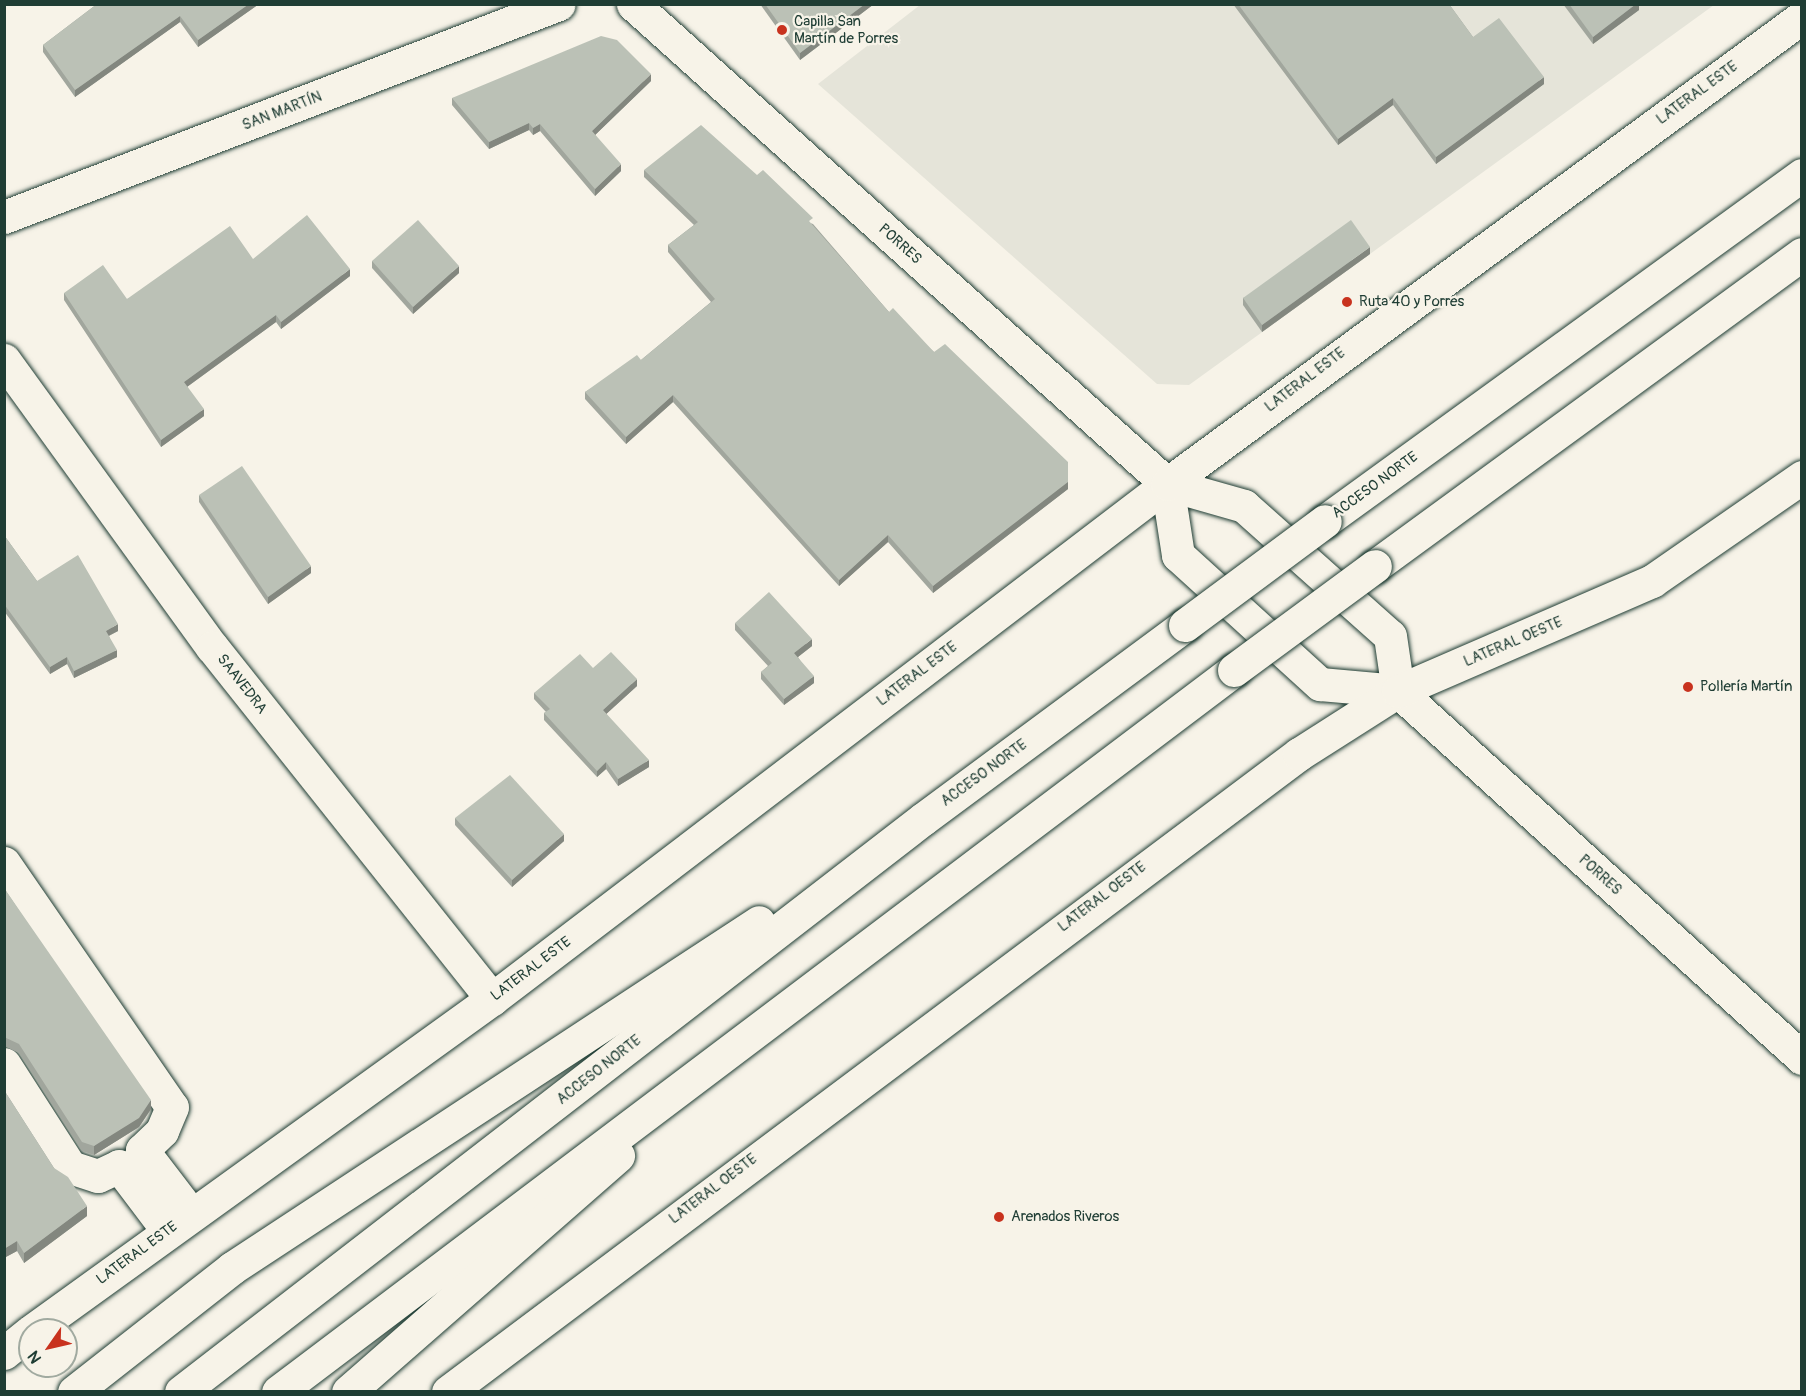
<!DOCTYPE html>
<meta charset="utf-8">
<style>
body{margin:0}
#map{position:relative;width:1806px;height:1396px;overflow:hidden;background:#f7f3e8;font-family:Pangolin,sans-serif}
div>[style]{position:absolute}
.built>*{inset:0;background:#e5e4d9}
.roads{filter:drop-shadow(0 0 2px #1f3d34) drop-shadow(0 0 2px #1f3d34)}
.street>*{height:33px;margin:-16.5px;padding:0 16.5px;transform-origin:16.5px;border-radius:16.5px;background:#f7f3e8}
.secondary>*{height:33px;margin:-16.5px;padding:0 16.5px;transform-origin:16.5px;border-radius:16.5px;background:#f7f3e8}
.highway>*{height:33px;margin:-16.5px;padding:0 16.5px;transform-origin:16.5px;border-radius:16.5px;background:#f7f3e8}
.bridges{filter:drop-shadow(0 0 2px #1f3d34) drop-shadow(0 0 2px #1f3d34)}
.highway-bridge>*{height:33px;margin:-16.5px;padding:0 16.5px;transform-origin:16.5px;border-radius:16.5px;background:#f7f3e8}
.wall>*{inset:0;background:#a1a69d}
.shaded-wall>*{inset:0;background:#83877f}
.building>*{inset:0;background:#bbc1b6}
.dots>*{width:16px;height:16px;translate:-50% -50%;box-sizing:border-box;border:3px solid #f7f3e8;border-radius:50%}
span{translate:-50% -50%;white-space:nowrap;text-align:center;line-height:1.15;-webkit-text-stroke:4.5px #f7f3e8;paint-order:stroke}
.poi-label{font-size:15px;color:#1f3d34}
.left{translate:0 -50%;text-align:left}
.street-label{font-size:15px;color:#1f3d34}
.frame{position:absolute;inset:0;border:6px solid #1f3d34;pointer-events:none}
.north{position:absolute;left:18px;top:1318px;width:60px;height:60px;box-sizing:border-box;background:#f7f3e8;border:2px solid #a1aaa0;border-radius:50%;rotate:236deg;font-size:16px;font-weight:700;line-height:24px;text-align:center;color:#1f3d34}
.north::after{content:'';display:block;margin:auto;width:21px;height:27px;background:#c8321e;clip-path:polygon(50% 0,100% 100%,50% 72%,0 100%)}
</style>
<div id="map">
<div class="built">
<div style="clip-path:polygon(920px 5px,1714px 5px,1189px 385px,1157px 384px,818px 84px)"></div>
</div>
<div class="roads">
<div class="street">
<div style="left:4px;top:360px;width:354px;rotate:54.1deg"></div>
<div style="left:212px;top:647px;width:450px;rotate:51.5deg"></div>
<div style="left:1398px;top:691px;width:546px;rotate:42.25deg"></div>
<div style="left:4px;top:863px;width:296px;rotate:55.5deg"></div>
<div style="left:172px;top:1107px;width:26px;rotate:113deg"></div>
<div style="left:162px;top:1131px;width:28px;rotate:136deg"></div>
<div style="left:142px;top:1150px;width:81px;rotate:52.6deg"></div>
<div style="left:4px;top:1064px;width:122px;rotate:57.3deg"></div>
<div style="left:70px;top:1167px;width:29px;rotate:18deg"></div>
<div style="left:98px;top:1176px;width:23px;rotate:-25deg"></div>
<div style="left:119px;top:1166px;width:81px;rotate:53deg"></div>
</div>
<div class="secondary">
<div style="left:633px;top:4px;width:718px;rotate:41.95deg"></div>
<div style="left:1167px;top:484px;width:80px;rotate:15.9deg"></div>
<div style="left:1244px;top:506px;width:195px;rotate:41.7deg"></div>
<div style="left:1390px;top:636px;width:56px;rotate:81.7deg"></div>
<div style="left:4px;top:217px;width:594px;rotate:-21deg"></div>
<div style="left:1167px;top:484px;width:72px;rotate:81.2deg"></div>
<div style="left:1178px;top:555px;width:192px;rotate:42.3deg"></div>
<div style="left:1320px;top:684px;width:78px;rotate:5.1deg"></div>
<div style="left:33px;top:1330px;width:566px;rotate:-35.8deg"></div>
<div style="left:492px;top:999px;width:849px;rotate:-37.34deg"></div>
<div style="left:1167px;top:484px;width:788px;rotate:-36.33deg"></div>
<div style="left:4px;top:1353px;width:33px;rotate:-39deg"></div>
<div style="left:448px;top:1392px;width:1064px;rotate:-36.86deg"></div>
<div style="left:1299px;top:754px;width:117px;rotate:-32.5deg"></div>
<div style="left:1398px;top:691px;width:277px;rotate:-23.4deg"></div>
<div style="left:1652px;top:581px;width:183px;rotate:-34.7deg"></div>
</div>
<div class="highway">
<div style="left:1325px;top:521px;width:589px;rotate:-35.96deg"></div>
<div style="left:1375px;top:566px;width:529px;rotate:-36.15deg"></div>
<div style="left:74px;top:1392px;width:201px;rotate:-38.1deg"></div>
<div style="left:232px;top:1268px;width:630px;rotate:-33.29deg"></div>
<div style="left:181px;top:1392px;width:937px;rotate:-37.68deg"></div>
<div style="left:923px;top:819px;width:326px;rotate:-36.5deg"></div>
<div style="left:278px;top:1392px;width:1198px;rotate:-37.06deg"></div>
<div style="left:348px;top:1392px;width:359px;rotate:-41.2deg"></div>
</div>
</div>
<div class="bridges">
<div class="highway-bridge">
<div style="left:1185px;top:625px;width:174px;rotate:-36.6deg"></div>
<div style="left:1234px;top:670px;width:175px;rotate:-36.4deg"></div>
</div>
</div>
<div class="wall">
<div style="clip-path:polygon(97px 4px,259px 4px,198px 47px,180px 22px,75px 97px,43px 52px,43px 45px)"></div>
<div style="clip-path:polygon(760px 4px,874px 4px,800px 60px)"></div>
<div style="clip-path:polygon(1233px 4px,1449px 4px,1473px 37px,1544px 84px,1436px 164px,1393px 105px,1338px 145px)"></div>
<div style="clip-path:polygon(1563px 4px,1639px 4px,1639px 10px,1593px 44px)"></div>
<div style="clip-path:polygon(651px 81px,595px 135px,621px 171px,595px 196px,540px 131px,533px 135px,529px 130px,489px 149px,452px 105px,452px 98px)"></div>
<div style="clip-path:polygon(644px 170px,813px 224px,889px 312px,934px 352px,1068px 489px,933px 593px,888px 542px,839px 586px,673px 402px,626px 444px,585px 399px,585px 392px,641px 360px,711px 302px,668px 252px,668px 245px,694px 225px,644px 177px)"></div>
<div style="clip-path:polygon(1370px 254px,1262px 332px,1243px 305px,1243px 298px)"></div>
<div style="clip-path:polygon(253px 259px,350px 276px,281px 329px,276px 322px,187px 387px,204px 416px,161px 447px,64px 300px,64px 293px,127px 299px)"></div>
<div style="clip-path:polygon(372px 261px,459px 273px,413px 314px,372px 268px)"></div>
<div style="clip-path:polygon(199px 495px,311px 573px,268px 604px,199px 502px)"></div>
<div style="clip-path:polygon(4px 535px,37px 581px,118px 631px,109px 636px,117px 657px,74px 678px,67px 664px,50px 674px,4px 611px)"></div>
<div style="clip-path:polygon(735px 623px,812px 646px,798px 657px,814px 683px,784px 705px,761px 679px,761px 672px,768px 666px,735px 630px)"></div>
<div style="clip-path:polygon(593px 668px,637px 686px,606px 714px,649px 767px,618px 786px,606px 769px,597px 777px,544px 720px,544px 713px,546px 712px,534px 699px,534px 693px)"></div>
<div style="clip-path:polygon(455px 818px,564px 841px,512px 887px,455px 825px)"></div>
<div style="clip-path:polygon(4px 888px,151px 1109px,139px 1127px,94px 1155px,82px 1151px,19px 1053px,4px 1046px)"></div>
<div style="clip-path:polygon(4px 1090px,54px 1168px,87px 1216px,24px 1263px,17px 1251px,4px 1258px)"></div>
</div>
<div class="shaded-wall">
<div style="clip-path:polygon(249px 4px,259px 4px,198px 47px,198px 40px)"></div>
<div style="clip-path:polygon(865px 4px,874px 4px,800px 60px,800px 53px)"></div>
<div style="clip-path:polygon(1636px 4px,1639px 4px,1639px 10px,1593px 44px,1593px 37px)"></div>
<div style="clip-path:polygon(180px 16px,180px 22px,75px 97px,75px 90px)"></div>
<div style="clip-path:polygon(651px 74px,651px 81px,592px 138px,592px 131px)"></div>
<div style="clip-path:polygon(1544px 77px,1544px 84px,1436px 164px,1436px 157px)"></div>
<div style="clip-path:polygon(1393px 98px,1393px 105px,1338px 145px,1338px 139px)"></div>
<div style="clip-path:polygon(529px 123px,529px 130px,489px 149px,489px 142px)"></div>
<div style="clip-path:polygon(540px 124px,540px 131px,533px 135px,533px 128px)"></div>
<div style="clip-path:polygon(621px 164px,621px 171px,595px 196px,595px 189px)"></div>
<div style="clip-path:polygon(1370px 247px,1370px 254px,1262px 332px,1262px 325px)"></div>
<div style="clip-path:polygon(459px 266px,459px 273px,413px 314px,413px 307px)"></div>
<div style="clip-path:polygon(350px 269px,350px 276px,281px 329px,281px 322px)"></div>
<div style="clip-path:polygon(276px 315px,276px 322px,184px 389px,184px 382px)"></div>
<div style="clip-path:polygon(673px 395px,673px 402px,626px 444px,626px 437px)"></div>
<div style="clip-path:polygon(204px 409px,204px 416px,161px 447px,161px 440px)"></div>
<div style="clip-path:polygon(1068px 462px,1068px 489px,933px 593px,933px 586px)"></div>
<div style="clip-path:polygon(888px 535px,888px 542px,839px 586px,839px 580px)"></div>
<div style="clip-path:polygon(311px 566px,311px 573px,268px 604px,268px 597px)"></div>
<div style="clip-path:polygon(118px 624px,118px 631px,106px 637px,106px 631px)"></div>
<div style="clip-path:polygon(812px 639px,812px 646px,794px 660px,794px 653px)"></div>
<div style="clip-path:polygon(117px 650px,117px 657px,74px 678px,74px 671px)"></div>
<div style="clip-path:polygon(67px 657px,67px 664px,50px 674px,50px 667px)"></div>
<div style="clip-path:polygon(814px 676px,814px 683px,784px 705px,784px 699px)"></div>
<div style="clip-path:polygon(637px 679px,637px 686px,603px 717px,603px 710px)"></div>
<div style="clip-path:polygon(649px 760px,649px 767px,618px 786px,618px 779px)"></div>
<div style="clip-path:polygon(606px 762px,606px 769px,597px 777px,597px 771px)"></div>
<div style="clip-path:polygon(564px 834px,564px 841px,512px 887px,512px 880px)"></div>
<div style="clip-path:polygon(151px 1100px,151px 1109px,139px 1127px,94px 1155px,94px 1146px)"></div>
<div style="clip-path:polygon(87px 1206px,87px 1216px,24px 1263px,24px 1253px)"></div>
<div style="clip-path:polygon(17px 1241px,17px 1251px,4px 1258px,4px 1249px)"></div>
</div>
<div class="building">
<div style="clip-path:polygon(97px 4px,249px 4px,198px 40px,180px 16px,75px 90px,43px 45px)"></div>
<div style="clip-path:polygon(765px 4px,865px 4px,800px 53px)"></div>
<div style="clip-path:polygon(1238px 4px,1449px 4px,1473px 37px,1499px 18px,1544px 77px,1436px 157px,1393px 98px,1338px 139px)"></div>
<div style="clip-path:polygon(1569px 4px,1636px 4px,1593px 37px)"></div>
<div style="clip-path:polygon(601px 36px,617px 40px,651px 74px,592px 131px,621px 164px,595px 189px,540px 124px,533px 128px,529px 123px,489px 142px,452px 98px)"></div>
<div style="clip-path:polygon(701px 125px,757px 175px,763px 170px,813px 218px,809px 221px,889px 312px,893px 308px,934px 352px,945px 344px,1068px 462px,1068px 482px,933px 586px,888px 535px,839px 580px,673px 395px,626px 437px,585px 392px,637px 355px,641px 360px,715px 299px,668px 245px,698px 222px,644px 170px)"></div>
<div style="clip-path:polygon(307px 215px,350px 269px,281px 322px,276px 315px,184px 382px,204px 409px,161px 440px,64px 293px,103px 265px,127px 299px,230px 226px,253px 259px)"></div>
<div style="clip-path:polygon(418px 220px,459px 266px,413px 307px,372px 261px)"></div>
<div style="clip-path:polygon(1351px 220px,1370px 247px,1262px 325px,1243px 298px)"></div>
<div style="clip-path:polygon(242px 466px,311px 566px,268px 597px,199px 495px)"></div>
<div style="clip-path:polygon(4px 535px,37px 581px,78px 555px,118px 624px,106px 631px,117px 650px,74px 671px,67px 657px,50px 667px,4px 604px)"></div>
<div style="clip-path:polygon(769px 592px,812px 639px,794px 653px,814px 676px,784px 699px,761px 672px,772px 663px,735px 623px)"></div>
<div style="clip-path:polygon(611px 652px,637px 679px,603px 710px,649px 760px,618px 779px,606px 762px,597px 771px,544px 713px,550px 709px,534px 693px,580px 654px,593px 668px)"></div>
<div style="clip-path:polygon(510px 775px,564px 834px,512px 880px,455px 818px)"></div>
<div style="clip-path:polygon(4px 888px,151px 1100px,139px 1118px,94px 1146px,82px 1142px,19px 1044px,4px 1037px)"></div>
<div style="clip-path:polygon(4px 1090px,54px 1168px,68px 1177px,87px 1206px,24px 1253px,17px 1241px,4px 1249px)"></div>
</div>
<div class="dots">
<div style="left:782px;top:30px;background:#c8321e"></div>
<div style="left:1347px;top:302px;background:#c8321e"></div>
<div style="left:1688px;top:687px;background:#c8321e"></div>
<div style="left:999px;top:1217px;background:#c8321e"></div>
</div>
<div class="poi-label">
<span class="left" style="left:794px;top:30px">Capilla San<br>Martín de Porres</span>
<span class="left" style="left:1359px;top:302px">Ruta 40 y Porres</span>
<span class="left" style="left:1700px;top:687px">Pollería Martín</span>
<span class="left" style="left:1011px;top:1217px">Arenados Riveros</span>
</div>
<div class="street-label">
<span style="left:1697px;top:93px;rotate:-36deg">LATERAL ESTE</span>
<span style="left:282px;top:111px;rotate:-21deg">SAN MARTÍN</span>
<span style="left:900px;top:244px;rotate:42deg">PORRES</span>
<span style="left:1305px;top:380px;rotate:-37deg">LATERAL ESTE</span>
<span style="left:1375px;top:485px;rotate:-36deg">ACCESO NORTE</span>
<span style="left:1513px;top:642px;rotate:-23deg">LATERAL OESTE</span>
<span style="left:917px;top:674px;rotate:-37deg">LATERAL ESTE</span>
<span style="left:242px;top:684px;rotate:52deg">SAAVEDRA</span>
<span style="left:984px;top:773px;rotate:-36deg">ACCESO NORTE</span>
<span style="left:1600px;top:875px;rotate:42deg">PORRES</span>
<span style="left:1102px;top:897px;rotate:-37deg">LATERAL OESTE</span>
<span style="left:531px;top:969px;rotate:-37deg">LATERAL ESTE</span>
<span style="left:599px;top:1070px;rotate:-38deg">ACCESO NORTE</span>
<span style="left:713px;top:1189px;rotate:-37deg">LATERAL OESTE</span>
<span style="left:137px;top:1253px;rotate:-36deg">LATERAL ESTE</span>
</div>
<div class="frame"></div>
<div class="north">N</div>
</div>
